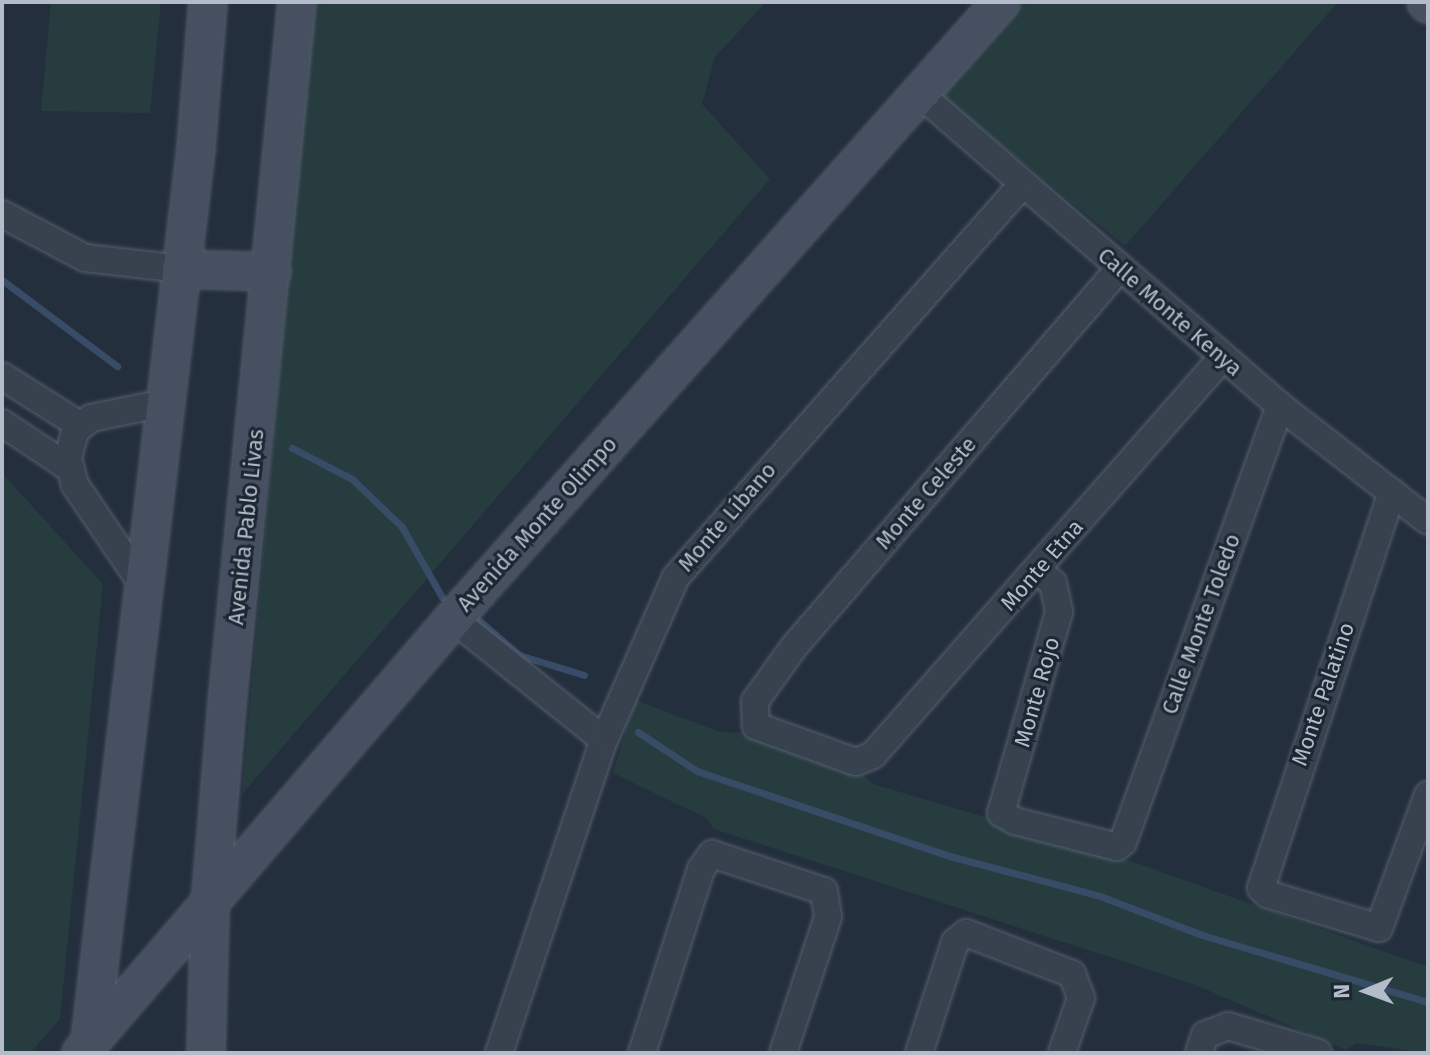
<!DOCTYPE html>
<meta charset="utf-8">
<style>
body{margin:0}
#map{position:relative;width:1430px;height:1055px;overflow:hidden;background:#242f3e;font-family:"Fira Sans",sans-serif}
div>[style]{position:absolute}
.green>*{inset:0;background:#263c3f}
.stream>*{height:7px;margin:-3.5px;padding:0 3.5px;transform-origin:3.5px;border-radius:3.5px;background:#394c67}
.roads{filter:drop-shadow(0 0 2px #565f6c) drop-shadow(0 0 2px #565f6c)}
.street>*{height:26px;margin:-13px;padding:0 13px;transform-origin:13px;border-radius:13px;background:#38414e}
.secondary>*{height:36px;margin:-18px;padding:0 18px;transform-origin:18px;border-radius:18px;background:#465061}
span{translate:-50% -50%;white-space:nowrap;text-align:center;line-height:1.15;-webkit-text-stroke:6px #1d2633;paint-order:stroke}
.street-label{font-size:22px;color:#b4bcc9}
.frame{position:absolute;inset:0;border:4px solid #b4bcc9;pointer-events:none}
.north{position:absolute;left:1326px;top:951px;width:80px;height:80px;-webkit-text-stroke:6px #1d2633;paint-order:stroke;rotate:269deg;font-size:22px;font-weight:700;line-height:32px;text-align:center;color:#b4bcc9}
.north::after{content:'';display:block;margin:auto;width:28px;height:36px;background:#b4bcc9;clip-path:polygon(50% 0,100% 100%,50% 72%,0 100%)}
</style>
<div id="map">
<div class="green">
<div style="clip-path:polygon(51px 2px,161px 2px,150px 113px,41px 111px)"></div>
<div style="clip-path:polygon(312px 2px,766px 2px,715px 57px,702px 104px,770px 179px,242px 794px)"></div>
<div style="clip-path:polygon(1022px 2px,1338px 2px,1125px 246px,940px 95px)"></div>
<div style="clip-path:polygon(2px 473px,103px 584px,60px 1019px,30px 1053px,2px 1053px)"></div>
<div style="clip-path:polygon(635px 700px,720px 732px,747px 733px,855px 767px,873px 784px,1111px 854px,1428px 967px,1428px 1053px,1356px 1043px,1346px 1050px,1193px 984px,714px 829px,706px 818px,613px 773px)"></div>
</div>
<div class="stream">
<div style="left:2px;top:280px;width:144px;rotate:36.8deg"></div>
<div style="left:292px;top:448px;width:68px;rotate:27.3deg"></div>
<div style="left:352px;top:479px;width:69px;rotate:43.8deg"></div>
<div style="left:402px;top:527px;width:81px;rotate:60.3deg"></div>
<div style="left:475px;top:617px;width:58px;rotate:40.8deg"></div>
<div style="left:519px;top:655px;width:68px;rotate:17.1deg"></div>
<div style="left:638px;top:732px;width:71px;rotate:33.5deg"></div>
<div style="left:697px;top:771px;width:263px;rotate:18.6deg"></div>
<div style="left:946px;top:855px;width:159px;rotate:14.9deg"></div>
<div style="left:1100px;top:896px;width:109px;rotate:20.9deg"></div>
<div style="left:1202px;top:935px;width:236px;rotate:16.5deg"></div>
</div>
<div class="roads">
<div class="street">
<div style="left:920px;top:94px;width:476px;rotate:40.9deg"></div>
<div style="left:1280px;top:406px;width:187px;rotate:37.8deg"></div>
<div style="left:2px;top:214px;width:94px;rotate:27.9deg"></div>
<div style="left:85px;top:258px;width:97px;rotate:6.5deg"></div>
<div style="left:1119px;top:269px;width:495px;rotate:130.7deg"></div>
<div style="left:796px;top:644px;width:70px;rotate:125.7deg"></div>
<div style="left:755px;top:701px;width:25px;rotate:88deg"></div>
<div style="left:756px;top:726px;width:106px;rotate:19.8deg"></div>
<div style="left:856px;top:762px;width:18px;rotate:-22deg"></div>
<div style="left:873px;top:755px;width:529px;rotate:-48.68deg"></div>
<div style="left:2px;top:376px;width:93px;rotate:32.3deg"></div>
<div style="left:2px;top:423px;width:83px;rotate:33.7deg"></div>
<div style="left:1392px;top:492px;width:417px;rotate:108.3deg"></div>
<div style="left:1261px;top:888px;width:8px;rotate:45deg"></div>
<div style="left:1267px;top:894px;width:117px;rotate:16.9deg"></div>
<div style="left:1379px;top:928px;width:142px;rotate:-69.8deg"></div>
<div style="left:1038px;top:571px;width:19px;rotate:39deg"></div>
<div style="left:1053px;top:583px;width:30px;rotate:78deg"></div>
<div style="left:1059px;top:612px;width:209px;rotate:106.1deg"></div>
<div style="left:1001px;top:813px;width:16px;rotate:30deg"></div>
<div style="left:1015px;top:821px;width:105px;rotate:14.3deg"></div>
<div style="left:1117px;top:847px;width:8px;rotate:-40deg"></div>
<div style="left:1123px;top:842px;width:463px;rotate:-70.2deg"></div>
<div style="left:143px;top:585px;width:121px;rotate:-124.2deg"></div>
<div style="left:75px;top:485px;width:28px;rotate:-105deg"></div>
<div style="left:68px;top:458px;width:28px;rotate:-75deg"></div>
<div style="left:75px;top:431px;width:21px;rotate:-39deg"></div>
<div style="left:91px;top:418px;width:76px;rotate:-11.5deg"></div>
<div style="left:453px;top:619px;width:193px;rotate:38.7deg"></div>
<div style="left:499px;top:1053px;width:330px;rotate:-71.5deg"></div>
<div style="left:604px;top:740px;width:178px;rotate:-66.2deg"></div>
<div style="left:676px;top:577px;width:521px;rotate:-48.58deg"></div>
<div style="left:642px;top:1053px;width:193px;rotate:-72.2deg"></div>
<div style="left:701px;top:869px;width:19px;rotate:-54deg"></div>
<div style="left:712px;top:854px;width:118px;rotate:18.3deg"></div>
<div style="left:824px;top:891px;width:26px;rotate:81deg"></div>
<div style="left:828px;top:917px;width:143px;rotate:108.3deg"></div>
<div style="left:919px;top:1053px;width:117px;rotate:-72deg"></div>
<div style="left:955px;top:942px;width:14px;rotate:-39deg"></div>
<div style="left:966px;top:933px;width:114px;rotate:21.1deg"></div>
<div style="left:1072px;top:974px;width:26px;rotate:69deg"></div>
<div style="left:1081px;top:998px;width:58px;rotate:109.1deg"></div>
<div style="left:1199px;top:1053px;width:19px;rotate:-72deg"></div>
<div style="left:1205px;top:1035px;width:25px;rotate:-21deg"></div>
<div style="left:1228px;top:1026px;width:94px;rotate:16.7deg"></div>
</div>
<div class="secondary">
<div style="left:1426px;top:2px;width:3px;rotate:45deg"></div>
<div style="left:181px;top:269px;width:91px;rotate:1.9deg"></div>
<div style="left:89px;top:1050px;width:908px;rotate:-83.23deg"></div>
<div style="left:196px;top:148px;width:146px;rotate:-85.3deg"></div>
<div style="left:81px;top:1053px;width:572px;rotate:-49.4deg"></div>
<div style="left:453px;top:619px;width:825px;rotate:-48.39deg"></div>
<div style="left:206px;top:1053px;width:146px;rotate:-88.4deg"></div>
<div style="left:210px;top:907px;width:214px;rotate:-85.2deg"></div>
<div style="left:228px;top:694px;width:695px;rotate:-84.31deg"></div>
</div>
</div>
<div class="street-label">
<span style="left:1170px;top:312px;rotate:41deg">Calle Monte Kenya</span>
<span style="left:926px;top:493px;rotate:-49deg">Monte Celeste</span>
<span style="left:727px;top:517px;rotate:-49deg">Monte Líbano</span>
<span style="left:537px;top:524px;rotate:-48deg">Avenida Monte Olimpo</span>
<span style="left:246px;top:527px;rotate:-84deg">Avenida Pablo Livas</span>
<span style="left:1042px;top:565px;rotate:-49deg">Monte Etna</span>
<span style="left:1201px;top:624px;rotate:-70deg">Calle Monte Toledo</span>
<span style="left:1037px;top:692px;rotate:-74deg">Monte Rojo</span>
<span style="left:1323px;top:694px;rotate:-71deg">Monte Palatino</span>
</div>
<div class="frame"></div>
<div class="north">N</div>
</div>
